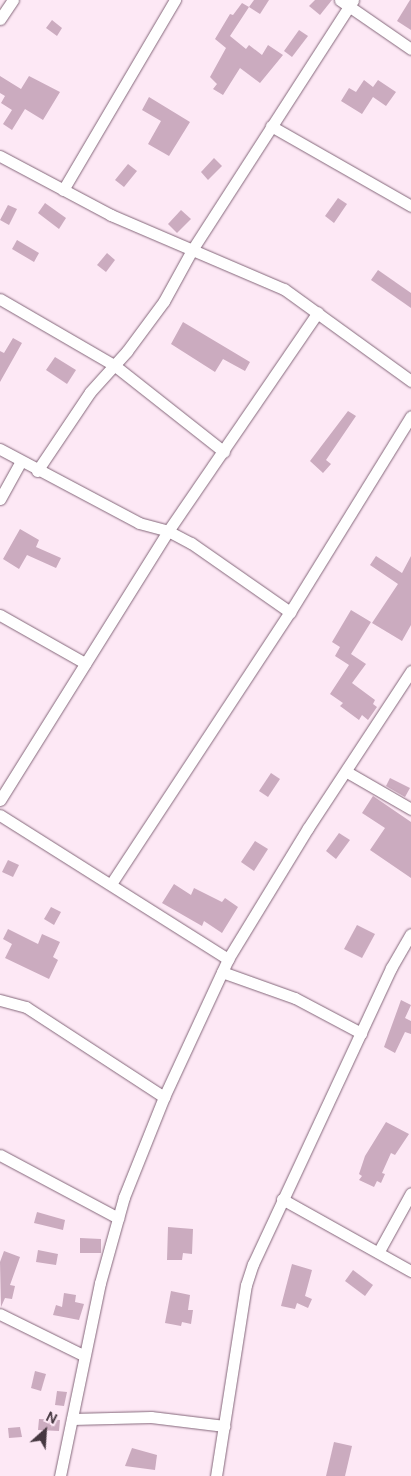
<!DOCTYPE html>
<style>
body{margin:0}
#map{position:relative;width:411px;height:1476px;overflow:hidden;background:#fde8f5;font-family:"DM Sans",sans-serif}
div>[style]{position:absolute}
.building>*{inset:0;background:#cbabbf}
.roads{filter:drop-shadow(0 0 1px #84677a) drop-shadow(0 0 1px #84677a)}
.minor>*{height:11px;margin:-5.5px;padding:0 5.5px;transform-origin:5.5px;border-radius:5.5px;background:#fff}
span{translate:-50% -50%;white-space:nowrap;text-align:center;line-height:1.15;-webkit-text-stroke:5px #fde8f5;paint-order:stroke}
.north{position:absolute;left:20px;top:1406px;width:50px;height:50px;-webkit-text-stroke:4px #fde8f5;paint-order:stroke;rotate:26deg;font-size:14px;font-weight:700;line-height:20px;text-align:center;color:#463841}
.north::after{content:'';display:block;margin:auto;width:18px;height:22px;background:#463841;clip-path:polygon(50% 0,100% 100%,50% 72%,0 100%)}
</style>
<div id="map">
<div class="building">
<div style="clip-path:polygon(254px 0,269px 0,260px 14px,249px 7px)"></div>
<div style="clip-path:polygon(315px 0,332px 0,320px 15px,309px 6px)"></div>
<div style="clip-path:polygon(410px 0,411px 0,411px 30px,397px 21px)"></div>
<div style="clip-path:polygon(242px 3px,249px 7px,230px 36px,246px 49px,249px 45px,262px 55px,268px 45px,283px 55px,260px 83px,240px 68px,223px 95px,213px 89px,217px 84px,210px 77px,226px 48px,215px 39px,230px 14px,233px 15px)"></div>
<div style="clip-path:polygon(52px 20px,62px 28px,57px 36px,46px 28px)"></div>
<div style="clip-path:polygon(299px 30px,308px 36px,292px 57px,284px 51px)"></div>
<div style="clip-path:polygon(0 76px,21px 89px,29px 76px,60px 92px,43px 120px,25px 109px,12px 130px,3px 124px,12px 110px,1px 103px,5px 96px,0 93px)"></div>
<div style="clip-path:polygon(364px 80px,373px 87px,378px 80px,396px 92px,386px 106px,373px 97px,362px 114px,341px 101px,349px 88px,356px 92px)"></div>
<div style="clip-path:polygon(149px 97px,190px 122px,169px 156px,148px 144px,161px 121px,142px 110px)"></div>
<div style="clip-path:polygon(214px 158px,222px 166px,208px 180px,201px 172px)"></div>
<div style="clip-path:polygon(128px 164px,137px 171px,124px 187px,115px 180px)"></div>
<div style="clip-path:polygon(338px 198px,347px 204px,334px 223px,325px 216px)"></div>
<div style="clip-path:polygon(45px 203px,66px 218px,59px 229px,38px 213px)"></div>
<div style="clip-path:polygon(8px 205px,17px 209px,9px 225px,0 220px)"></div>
<div style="clip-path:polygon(181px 210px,191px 219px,177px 233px,168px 224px)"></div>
<div style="clip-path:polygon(17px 240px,39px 253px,34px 262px,12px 249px)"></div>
<div style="clip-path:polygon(107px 253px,115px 260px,106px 272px,97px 265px)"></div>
<div style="clip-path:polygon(378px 270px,411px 293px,411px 308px,371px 280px)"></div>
<div style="clip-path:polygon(183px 322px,250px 362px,245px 371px,223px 359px,215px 372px,171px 344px)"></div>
<div style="clip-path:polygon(13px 338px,22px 343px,0 382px,0 351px,4px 353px)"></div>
<div style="clip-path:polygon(55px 357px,76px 370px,67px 384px,46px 370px)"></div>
<div style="clip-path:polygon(348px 411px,356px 416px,326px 460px,331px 464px,323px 473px,310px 461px)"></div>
<div style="clip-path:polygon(20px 529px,39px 540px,36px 547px,61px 558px,56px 568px,27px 555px,19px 569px,3px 559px)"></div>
<div style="clip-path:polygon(376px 556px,402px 573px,411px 556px,411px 625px,402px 641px,372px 623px,398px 584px,370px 565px)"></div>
<div style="clip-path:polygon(351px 610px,371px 622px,351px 654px,366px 664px,352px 683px,375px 700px,373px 704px,377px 707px,368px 720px,362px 715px,359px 720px,340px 706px,343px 703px,330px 694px,349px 665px,335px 656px,340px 647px,332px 642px)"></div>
<div style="clip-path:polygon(271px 773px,280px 779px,268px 797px,259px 791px)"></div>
<div style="clip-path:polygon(390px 778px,410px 788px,405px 797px,386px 786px)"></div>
<div style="clip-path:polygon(373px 796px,411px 822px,411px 878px,370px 850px,385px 828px,362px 813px)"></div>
<div style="clip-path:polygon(339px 833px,350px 840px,336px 859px,326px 851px)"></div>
<div style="clip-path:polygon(255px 841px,268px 849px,254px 871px,241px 862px)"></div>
<div style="clip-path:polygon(8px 860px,19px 865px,13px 877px,2px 872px)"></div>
<div style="clip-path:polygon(174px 884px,191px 895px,194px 888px,222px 902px,225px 898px,238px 907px,222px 933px,204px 921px,202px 926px,162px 903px)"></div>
<div style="clip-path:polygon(51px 907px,61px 912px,54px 925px,44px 919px)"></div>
<div style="clip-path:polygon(357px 925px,375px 934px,362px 958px,344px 949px)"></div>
<div style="clip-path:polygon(8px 929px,38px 944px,42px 934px,60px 942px,53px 957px,58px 960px,49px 979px,5px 958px,12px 944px,3px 939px)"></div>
<div style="clip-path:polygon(401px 1000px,411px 1005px,405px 1018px,411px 1021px,411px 1034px,405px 1032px,395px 1053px,384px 1047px)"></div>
<div style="clip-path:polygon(386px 1122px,409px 1134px,395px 1155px,391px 1153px,382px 1173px,385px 1174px,381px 1183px,377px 1181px,374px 1187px,359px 1180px,362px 1176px,359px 1174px,365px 1156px)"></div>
<div style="clip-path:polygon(37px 1212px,65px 1220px,63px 1230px,34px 1223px)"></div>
<div style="clip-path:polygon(168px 1227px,193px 1229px,192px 1254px,183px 1253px,182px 1260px,167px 1260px)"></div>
<div style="clip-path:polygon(80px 1238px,101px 1239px,101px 1253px,80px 1253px)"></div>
<div style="clip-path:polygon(38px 1250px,58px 1254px,56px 1265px,36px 1262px)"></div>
<div style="clip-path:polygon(4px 1251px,20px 1257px,10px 1285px,15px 1286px,12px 1299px,5px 1298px,1px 1307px,0 1262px)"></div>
<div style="clip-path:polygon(292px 1264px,312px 1270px,305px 1296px,312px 1299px,308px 1308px,297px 1303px,295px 1309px,281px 1306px)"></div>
<div style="clip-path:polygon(353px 1270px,373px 1285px,365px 1296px,345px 1281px)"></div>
<div style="clip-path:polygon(171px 1291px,190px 1295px,188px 1310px,193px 1310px,191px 1324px,182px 1322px,181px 1326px,165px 1323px)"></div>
<div style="clip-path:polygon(64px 1293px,76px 1295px,75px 1302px,84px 1304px,79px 1320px,53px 1315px,56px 1305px,62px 1307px)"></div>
<div style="clip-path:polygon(35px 1371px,46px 1374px,41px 1391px,31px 1388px)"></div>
<div style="clip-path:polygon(57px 1391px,67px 1392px,64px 1406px,55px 1405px)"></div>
<div style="clip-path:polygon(39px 1419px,60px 1420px,59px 1431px,38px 1430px)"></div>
<div style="clip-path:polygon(20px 1427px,22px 1437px,9px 1438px,8px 1428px)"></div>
<div style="clip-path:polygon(334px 1442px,352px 1446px,345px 1476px,326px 1476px)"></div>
<div style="clip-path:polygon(132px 1448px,157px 1455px,155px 1470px,125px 1466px)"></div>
</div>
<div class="roads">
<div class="minor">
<div style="left:340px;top:0;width:86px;rotate:34.6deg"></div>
<div style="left:0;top:19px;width:23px;rotate:-56deg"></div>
<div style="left:271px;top:126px;width:161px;rotate:29.7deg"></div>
<div style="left:0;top:156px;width:126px;rotate:28deg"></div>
<div style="left:111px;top:215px;width:188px;rotate:23.2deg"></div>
<div style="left:284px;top:289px;width:157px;rotate:35.9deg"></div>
<div style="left:63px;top:190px;width:221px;rotate:-59.5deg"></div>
<div style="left:0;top:299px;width:132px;rotate:30.1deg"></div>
<div style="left:114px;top:365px;width:140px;rotate:38.3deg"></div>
<div style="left:0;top:449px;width:157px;rotate:28deg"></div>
<div style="left:139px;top:523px;width:30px;rotate:15deg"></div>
<div style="left:168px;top:531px;width:26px;rotate:28deg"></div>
<div style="left:191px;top:543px;width:121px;rotate:34.9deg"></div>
<div style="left:37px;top:471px;width:95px;rotate:-56.1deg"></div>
<div style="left:90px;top:392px;width:55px;rotate:-47.9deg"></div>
<div style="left:127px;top:351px;width:62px;rotate:-53.5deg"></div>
<div style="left:164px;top:301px;width:58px;rotate:-61.2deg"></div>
<div style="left:192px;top:250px;width:297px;rotate:-57.2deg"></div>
<div style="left:0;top:499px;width:43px;rotate:-61.1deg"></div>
<div style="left:0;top:615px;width:98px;rotate:29.5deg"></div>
<div style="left:347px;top:772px;width:74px;rotate:30deg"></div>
<div style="left:0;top:800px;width:317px;rotate:-58deg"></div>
<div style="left:168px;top:531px;width:265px;rotate:-55.6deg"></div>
<div style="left:0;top:815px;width:270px;rotate:32.3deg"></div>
<div style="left:111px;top:884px;width:326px;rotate:-56.7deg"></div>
<div style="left:290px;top:612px;width:230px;rotate:-58.3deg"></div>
<div style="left:222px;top:972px;width:77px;rotate:19.6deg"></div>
<div style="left:295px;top:998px;width:75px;rotate:27.9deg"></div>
<div style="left:0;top:1000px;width:27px;rotate:15deg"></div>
<div style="left:26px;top:1007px;width:165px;rotate:33.1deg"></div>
<div style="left:0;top:1155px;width:134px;rotate:28.1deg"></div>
<div style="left:282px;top:1199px;width:148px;rotate:29.2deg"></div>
<div style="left:379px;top:1251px;width:66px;rotate:-61.1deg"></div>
<div style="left:0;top:1314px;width:93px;rotate:26.3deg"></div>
<div style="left:72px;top:1419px;width:79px;rotate:-1.5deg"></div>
<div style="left:151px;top:1417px;width:74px;rotate:7deg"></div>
<div style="left:60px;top:1476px;width:197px;rotate:-78.3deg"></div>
<div style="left:100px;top:1283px;width:89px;rotate:-74.4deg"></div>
<div style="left:124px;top:1197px;width:108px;rotate:-68.2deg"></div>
<div style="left:164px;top:1097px;width:152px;rotate:-65.1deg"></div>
<div style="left:228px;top:959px;width:153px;rotate:-58.6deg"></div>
<div style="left:308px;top:828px;width:188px;rotate:-56.7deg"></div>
<div style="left:216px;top:1476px;width:193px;rotate:-81.1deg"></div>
<div style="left:246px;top:1285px;width:22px;rotate:-72deg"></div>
<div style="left:253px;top:1264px;width:327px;rotate:-65deg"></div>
<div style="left:391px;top:968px;width:39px;rotate:-60deg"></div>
</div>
</div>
<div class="north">N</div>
</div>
